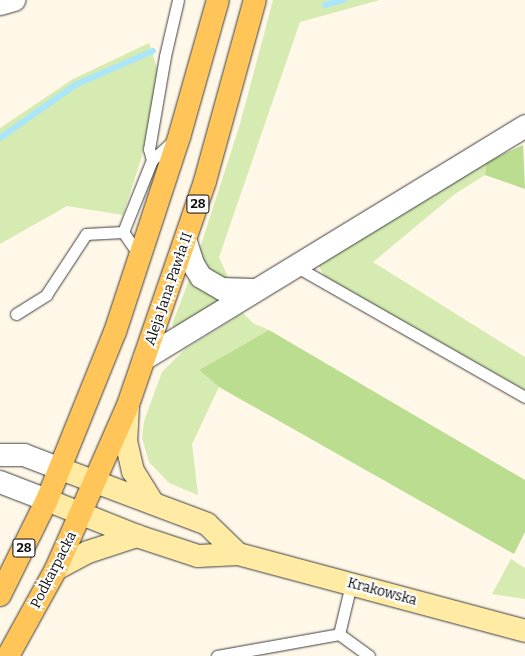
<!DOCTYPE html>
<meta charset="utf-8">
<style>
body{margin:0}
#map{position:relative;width:525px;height:656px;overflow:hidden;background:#fff8e9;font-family:Bitter,serif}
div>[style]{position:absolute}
.green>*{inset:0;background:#d5ebb1}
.forest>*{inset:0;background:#bbdd90}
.stream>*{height:6px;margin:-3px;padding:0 3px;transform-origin:3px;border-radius:3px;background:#abe5fa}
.roads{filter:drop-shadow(0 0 1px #3e3e3e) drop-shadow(0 0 1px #3e3e3e)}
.service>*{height:11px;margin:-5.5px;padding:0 5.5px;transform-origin:5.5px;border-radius:5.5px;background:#fff}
.minor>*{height:22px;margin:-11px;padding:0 11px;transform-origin:11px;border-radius:11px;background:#fff}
.tertiary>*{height:22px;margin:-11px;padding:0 11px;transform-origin:11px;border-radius:11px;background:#fff}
.secondary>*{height:22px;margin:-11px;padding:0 11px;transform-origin:11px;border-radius:11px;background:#ffeba4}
.primary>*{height:22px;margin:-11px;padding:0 11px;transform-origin:11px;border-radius:11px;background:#ffc559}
span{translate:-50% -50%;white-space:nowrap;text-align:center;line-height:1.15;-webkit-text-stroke:4px #fff;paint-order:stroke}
.shield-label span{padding:1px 3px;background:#fff;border:1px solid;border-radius:3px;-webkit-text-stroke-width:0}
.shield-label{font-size:13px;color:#0b0b0b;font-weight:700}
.street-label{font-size:14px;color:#0b0b0b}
</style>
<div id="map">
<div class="green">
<div style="clip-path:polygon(273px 0,380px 0,300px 22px,219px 257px,228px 277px,254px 278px,246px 283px,234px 284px,209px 271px,199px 251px,240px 124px)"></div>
<div style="clip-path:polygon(149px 43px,158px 71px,142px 156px,123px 215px,67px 206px,0 244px,0 128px,73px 79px)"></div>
<div style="clip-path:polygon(486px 162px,485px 175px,455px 194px,373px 262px,525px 357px,525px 390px,325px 277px,317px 263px)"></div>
<div style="clip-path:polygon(190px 278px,224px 300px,174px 328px,172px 324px)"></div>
<div style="clip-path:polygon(243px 313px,253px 323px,269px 330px,199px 370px,219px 387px,192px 444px,198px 495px,169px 483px,149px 462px,142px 438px,144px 421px,162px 372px,185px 349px)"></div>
<div style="clip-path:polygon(511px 559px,525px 568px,525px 599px,492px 594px)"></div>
</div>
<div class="forest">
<div style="clip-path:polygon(523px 145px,525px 189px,485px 175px,486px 162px)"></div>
<div style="clip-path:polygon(269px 330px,525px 480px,525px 532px,514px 554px,219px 387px,199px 370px)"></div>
</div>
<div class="stream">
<div style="left:325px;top:5px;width:20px;rotate:-15deg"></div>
<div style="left:0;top:138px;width:92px;rotate:-35.2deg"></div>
<div style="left:75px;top:85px;width:85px;rotate:-23.6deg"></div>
</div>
<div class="roads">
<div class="service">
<div style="left:152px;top:160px;width:30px;rotate:-42deg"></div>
<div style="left:123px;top:232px;width:29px;rotate:55deg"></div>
<div style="left:297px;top:267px;width:262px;rotate:29.7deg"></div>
<div style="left:16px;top:314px;width:36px;rotate:-32deg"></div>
<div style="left:46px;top:295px;width:73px;rotate:-56.7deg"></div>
<div style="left:86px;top:234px;width:37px;rotate:-3deg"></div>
<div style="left:123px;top:232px;width:78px;rotate:-68.1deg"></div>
<div style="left:152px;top:160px;width:11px;rotate:-105deg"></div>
<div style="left:149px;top:149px;width:94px;rotate:-80.2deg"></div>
<div style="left:165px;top:56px;width:57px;rotate:-76.9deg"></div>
<div style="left:339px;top:634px;width:37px;rotate:36deg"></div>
<div style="left:217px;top:656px;width:124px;rotate:-10.2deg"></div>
<div style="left:339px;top:634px;width:51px;rotate:-76.5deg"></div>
</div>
<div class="minor">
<div style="left:0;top:4px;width:15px;rotate:-16deg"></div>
<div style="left:186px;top:242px;width:23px;rotate:72deg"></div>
<div style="left:193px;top:264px;width:15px;rotate:58deg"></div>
<div style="left:201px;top:277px;width:24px;rotate:30deg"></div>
<div style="left:222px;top:289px;width:32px;rotate:2deg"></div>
<div style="left:144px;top:359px;width:447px;rotate:-31.4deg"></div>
</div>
<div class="tertiary">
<div style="left:0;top:455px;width:24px"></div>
<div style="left:24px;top:455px;width:40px;rotate:21deg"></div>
<div style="left:0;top:482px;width:50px;rotate:21deg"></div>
</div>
<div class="secondary">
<div style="left:128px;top:406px;width:35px;rotate:93deg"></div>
<div style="left:126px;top:441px;width:31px;rotate:77deg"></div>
<div style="left:133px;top:471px;width:36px;rotate:58deg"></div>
<div style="left:61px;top:469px;width:156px;rotate:20.6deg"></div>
<div style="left:207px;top:524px;width:43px;rotate:44.1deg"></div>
<div style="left:47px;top:500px;width:97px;rotate:21.8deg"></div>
<div style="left:137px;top:536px;width:64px;rotate:18.2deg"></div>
<div style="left:198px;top:556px;width:40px;rotate:-2.9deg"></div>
<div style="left:238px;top:554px;width:297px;rotate:15deg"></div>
<div style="left:56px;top:569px;width:36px;rotate:-28deg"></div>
<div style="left:88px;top:552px;width:52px;rotate:-18.1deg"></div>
</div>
<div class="primary">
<div style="left:0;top:595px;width:106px;rotate:-63.7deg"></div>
<div style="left:47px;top:500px;width:181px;rotate:-68deg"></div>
<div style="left:115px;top:332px;width:208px;rotate:-71.8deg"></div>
<div style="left:180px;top:134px;width:139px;rotate:-74.2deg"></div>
<div style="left:8px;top:656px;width:99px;rotate:-61.1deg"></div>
<div style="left:56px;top:569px;width:179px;rotate:-66.3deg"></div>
<div style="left:128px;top:405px;width:237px;rotate:-71deg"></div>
<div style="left:205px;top:181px;width:188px;rotate:-74.6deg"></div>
</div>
</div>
<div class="shield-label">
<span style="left:198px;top:204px">28</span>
<span style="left:24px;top:548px">28</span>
</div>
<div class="street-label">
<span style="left:169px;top:289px;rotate:-71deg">Aleja Jana Pawła II</span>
<span style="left:54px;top:570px;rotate:-63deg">Podkarpacka</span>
<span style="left:382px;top:592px;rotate:15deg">Krakowska</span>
</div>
</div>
